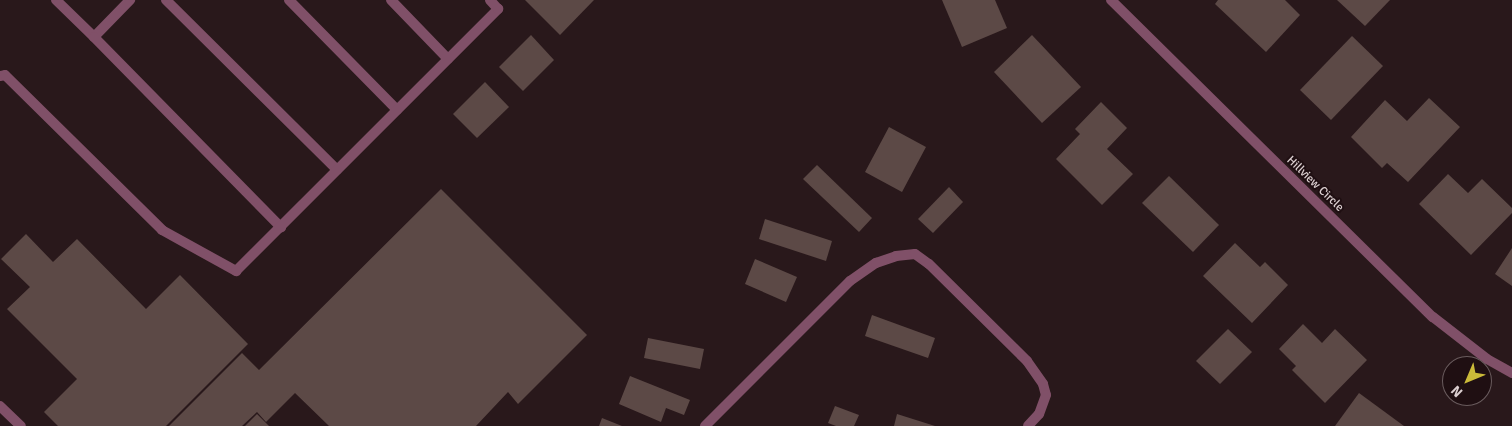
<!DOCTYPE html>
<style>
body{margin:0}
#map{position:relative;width:1512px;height:426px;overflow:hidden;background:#29181b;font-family:Signika,sans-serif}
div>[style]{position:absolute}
.building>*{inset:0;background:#5c4946}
.lane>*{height:10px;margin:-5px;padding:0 5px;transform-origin:5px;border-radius:5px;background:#805068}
.street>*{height:10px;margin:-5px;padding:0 5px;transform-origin:5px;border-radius:5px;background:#805068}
span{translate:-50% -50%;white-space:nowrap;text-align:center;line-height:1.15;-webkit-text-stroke:4px #1f0f12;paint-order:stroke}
.street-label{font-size:12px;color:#dbcfd0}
.north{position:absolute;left:1442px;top:356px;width:50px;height:50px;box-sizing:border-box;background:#1f0f12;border:1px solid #6a5c5e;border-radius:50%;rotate:225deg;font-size:14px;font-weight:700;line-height:20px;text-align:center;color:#dbcfd0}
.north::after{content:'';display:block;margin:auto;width:18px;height:22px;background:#cbba39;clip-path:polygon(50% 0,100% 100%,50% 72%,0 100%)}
</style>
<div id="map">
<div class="building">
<div style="clip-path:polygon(525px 0,594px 0,560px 35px)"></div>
<div style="clip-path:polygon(942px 0,995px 0,1007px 28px,962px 47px)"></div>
<div style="clip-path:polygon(1218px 0,1285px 0,1300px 15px,1266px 52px,1215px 4px)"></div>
<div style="clip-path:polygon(1337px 0,1390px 0,1365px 26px)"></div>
<div style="clip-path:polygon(531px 35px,554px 60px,523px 91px,499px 67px)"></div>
<div style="clip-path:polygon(1032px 35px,1081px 87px,1042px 123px,994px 72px)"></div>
<div style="clip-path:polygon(1352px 36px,1383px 66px,1331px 120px,1300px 90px)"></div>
<div style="clip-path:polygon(485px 82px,509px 107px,477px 138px,453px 114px)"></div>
<div style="clip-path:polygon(1429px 98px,1460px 127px,1408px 182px,1387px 163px,1382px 168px,1351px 137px,1385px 100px,1407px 121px)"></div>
<div style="clip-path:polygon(1101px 102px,1127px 128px,1107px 149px,1133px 174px,1102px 205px,1056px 159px,1080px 134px,1075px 129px)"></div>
<div style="clip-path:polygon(889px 127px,926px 147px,902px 192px,865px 172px)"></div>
<div style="clip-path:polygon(817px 165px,872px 218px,859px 232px,803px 179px)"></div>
<div style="clip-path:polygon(1448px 174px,1468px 193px,1482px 179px,1512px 208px,1512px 213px,1471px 255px,1419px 204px)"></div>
<div style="clip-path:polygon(1169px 176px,1219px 225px,1193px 252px,1142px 203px)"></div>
<div style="clip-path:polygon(949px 187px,963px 202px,933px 233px,918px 219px)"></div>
<div style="clip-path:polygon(441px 189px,587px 335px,518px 404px,508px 392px,476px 426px,329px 426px,295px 393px,266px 422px,257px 412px,242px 426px,169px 426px,242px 353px,259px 370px)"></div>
<div style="clip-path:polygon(765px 219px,832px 241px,826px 261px,759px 239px)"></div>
<div style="clip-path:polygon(26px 234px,53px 262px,77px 239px,146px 309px,180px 275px,248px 344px,166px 426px,58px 426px,44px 412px,77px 379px,7px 309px,30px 287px,1px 259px)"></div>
<div style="clip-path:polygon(1235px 243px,1260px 267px,1265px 262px,1288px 285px,1252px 323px,1203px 276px)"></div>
<div style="clip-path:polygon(1512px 248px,1512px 286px,1495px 274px)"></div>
<div style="clip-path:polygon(755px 259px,797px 277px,786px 302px,745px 284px)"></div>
<div style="clip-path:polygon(872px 315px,935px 338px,928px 358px,865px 336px)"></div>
<div style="clip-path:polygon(1303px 324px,1322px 343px,1335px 329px,1367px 360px,1325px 403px,1292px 370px,1296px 366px,1279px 349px)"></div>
<div style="clip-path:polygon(1228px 329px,1252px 352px,1220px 384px,1196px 361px)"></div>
<div style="clip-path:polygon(648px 338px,704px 349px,700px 369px,644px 358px)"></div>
<div style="clip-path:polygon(630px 376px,690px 400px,684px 415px,666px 408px,661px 422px,619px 404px)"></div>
<div style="clip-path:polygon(1359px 393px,1404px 426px,1335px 426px)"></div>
<div style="clip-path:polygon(835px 406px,859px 415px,854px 426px,836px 426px,828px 423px)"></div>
<div style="clip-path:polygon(257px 414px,269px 426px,245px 426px)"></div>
<div style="clip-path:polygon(897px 414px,935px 426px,894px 426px)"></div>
<div style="clip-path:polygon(602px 418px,622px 426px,599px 426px)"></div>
</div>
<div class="lane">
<div style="left:56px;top:0;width:53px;rotate:44.2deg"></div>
<div style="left:94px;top:37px;width:52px;rotate:-45.8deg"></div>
<div style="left:166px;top:0;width:241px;rotate:44.8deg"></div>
<div style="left:289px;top:0;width:154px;rotate:45.5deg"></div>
<div style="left:391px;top:0;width:82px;rotate:46deg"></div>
<div style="left:94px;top:37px;width:267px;rotate:45.5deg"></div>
<div style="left:0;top:76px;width:5px;rotate:-11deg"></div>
<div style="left:5px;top:75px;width:221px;rotate:44.6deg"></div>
<div style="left:162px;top:230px;width:85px;rotate:29deg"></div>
<div style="left:236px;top:271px;width:371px;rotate:-45deg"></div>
<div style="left:498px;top:9px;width:12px;rotate:-132deg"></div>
<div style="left:0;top:406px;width:29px;rotate:44deg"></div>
<div style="left:705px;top:426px;width:205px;rotate:-45deg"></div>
<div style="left:850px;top:281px;width:32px;rotate:-35deg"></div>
<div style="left:876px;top:263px;width:21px;rotate:-19deg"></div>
<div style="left:896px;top:256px;width:19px;rotate:-6deg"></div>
<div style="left:915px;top:254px;width:17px;rotate:36deg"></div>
<div style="left:929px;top:264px;width:138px;rotate:44.7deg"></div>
<div style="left:1027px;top:361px;width:28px;rotate:55deg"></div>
<div style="left:1043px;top:384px;width:11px;rotate:75deg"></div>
<div style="left:1046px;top:395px;width:20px;rotate:110deg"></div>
<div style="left:1039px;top:414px;width:16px;rotate:133deg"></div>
</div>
<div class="street">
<div style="left:1111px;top:0;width:452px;rotate:44.6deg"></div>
<div style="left:1433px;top:317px;width:68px;rotate:37.9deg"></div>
<div style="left:1487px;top:359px;width:29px;rotate:29deg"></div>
</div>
<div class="street-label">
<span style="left:1315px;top:184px;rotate:44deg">Hillview Circle</span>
</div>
<div class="north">N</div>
</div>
